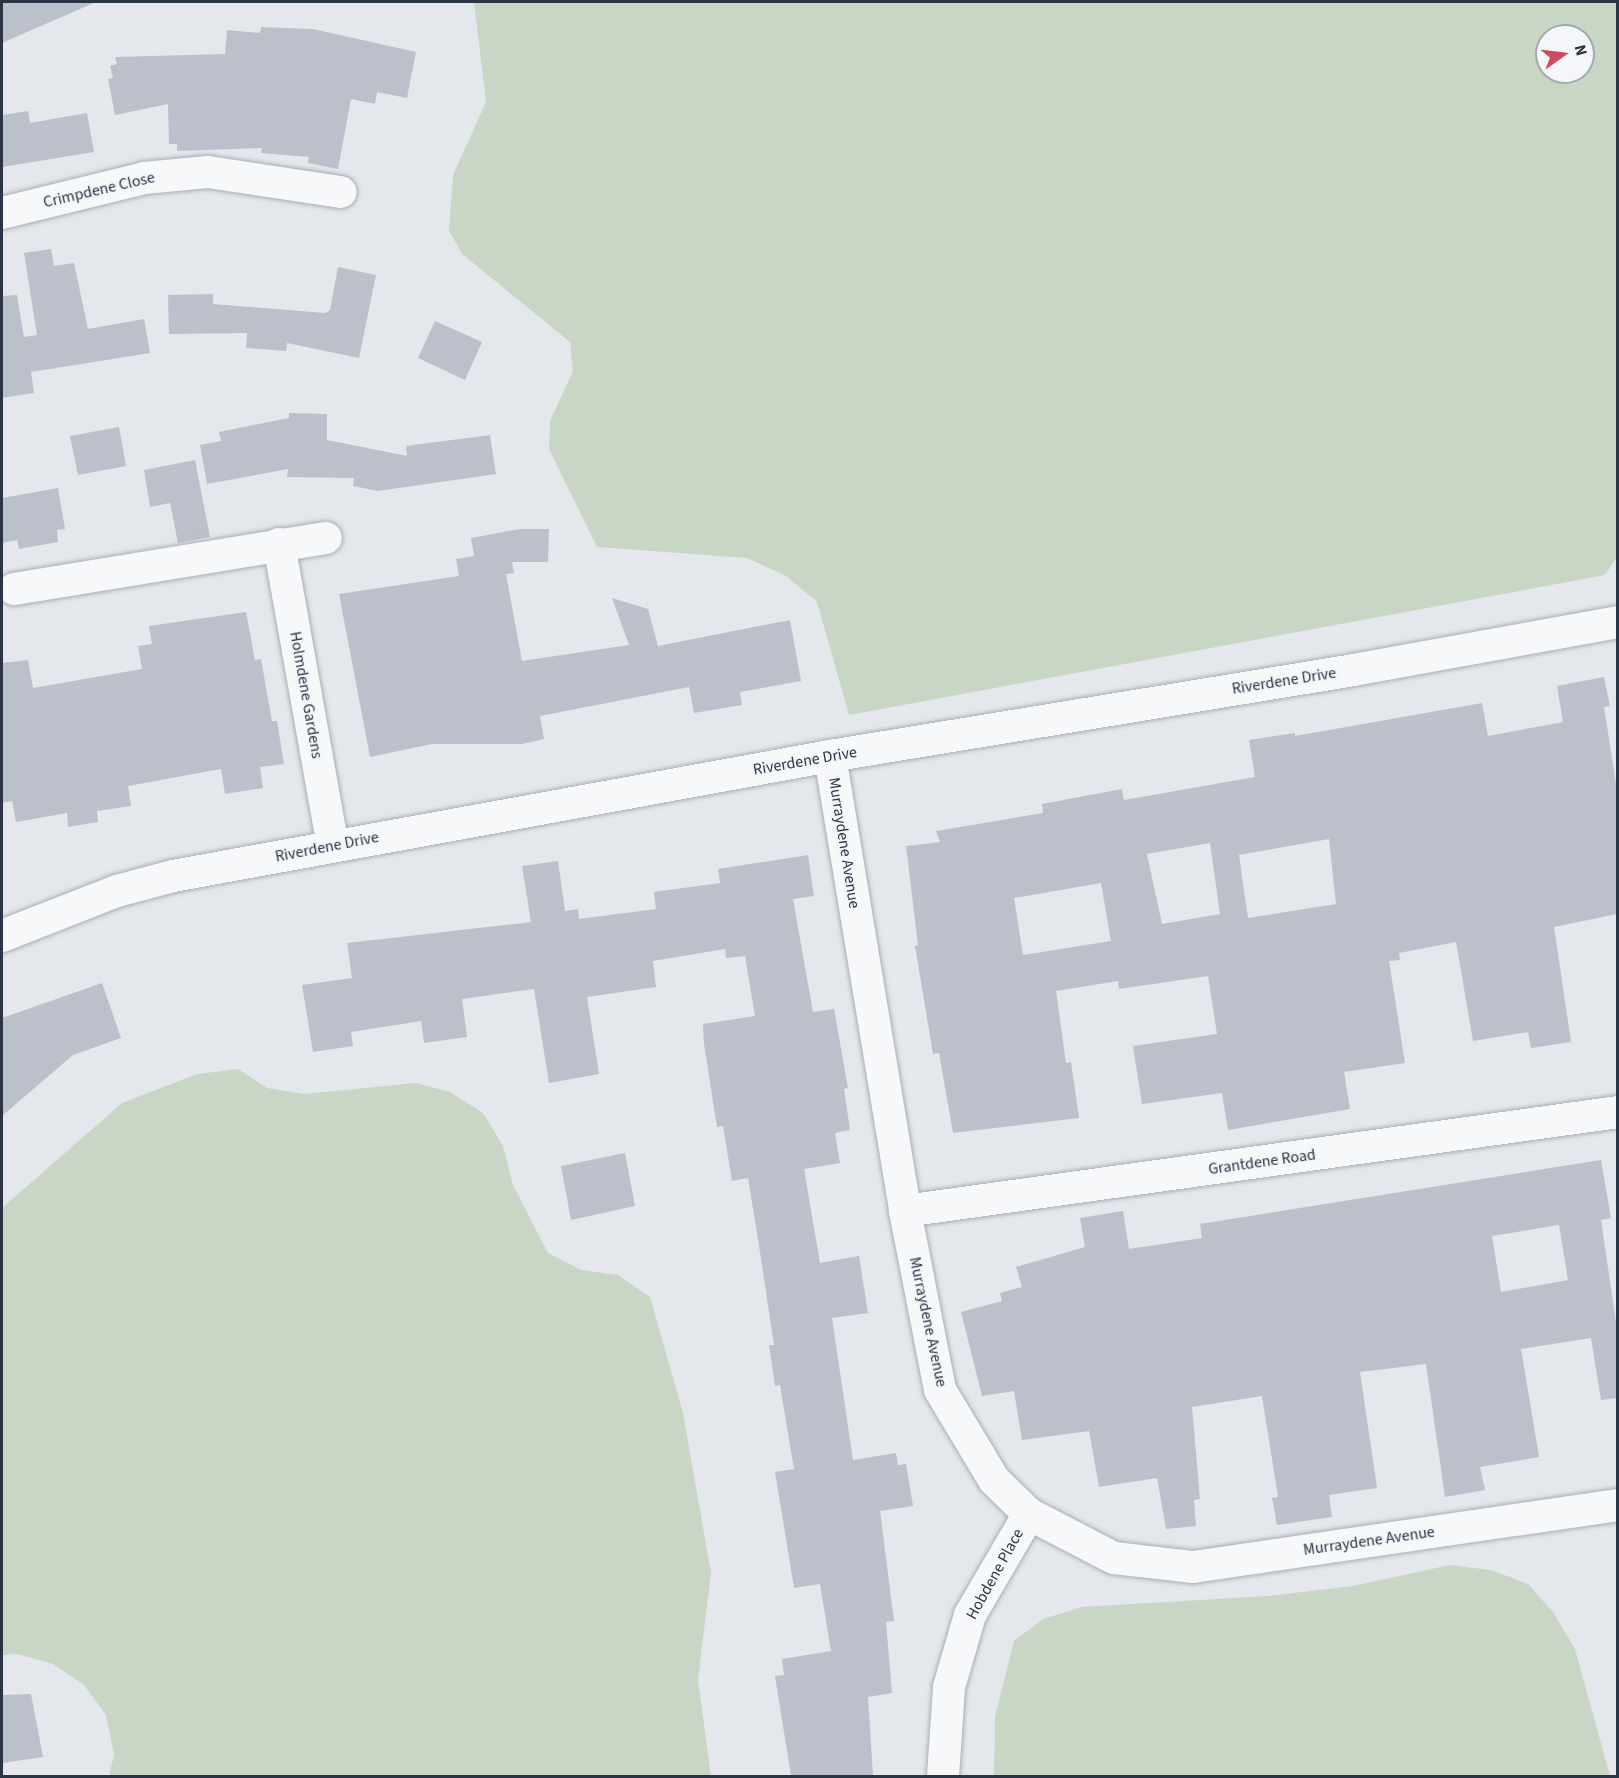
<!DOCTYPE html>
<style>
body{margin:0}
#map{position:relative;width:1619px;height:1778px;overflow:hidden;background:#e4e7ec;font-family:"Source Sans 3",sans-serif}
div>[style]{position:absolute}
.green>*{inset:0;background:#c9d6c5}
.building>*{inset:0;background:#bbc0ca}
.roads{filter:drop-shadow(0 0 2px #a9aeb7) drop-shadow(0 0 2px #a9aeb7)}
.minor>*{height:32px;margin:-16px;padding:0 16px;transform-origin:16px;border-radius:16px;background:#f7f8fa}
span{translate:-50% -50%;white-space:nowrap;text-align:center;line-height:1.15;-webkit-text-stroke:5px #f4f6f9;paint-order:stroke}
.street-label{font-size:16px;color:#2b3445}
.frame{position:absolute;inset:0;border:3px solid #2b3445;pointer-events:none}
.north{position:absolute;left:1535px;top:24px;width:60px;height:60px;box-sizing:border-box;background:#f4f6f9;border:2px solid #a4a8b1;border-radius:50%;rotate:76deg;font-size:16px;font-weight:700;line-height:24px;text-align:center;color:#2b3445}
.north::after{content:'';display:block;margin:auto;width:21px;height:27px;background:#d1495b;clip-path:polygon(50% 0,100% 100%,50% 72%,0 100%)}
</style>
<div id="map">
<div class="green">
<div style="clip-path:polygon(evenodd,474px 2px,1617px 2px,1617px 557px,1605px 575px,849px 715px,817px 602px,786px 576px,747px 558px,597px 547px,549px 449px,550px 421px,573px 371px,570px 342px,462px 254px,449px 230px,453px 175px,486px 102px,474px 2px,1547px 36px,1583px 36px,1583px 72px,1547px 72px,1547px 36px)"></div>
<div style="clip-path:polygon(238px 1069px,267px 1088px,304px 1094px,415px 1083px,450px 1092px,483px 1113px,503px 1146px,513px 1185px,548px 1253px,581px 1270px,618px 1275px,650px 1297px,683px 1413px,711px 1573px,698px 1680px,711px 1776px,109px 1776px,114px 1755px,106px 1715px,84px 1685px,53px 1664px,17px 1654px,2px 1655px,2px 1208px,122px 1103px,197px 1074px)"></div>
<div style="clip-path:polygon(1450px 1565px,1491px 1570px,1528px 1584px,1553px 1612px,1575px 1649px,1610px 1776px,994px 1776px,995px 1716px,1014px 1641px,1043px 1619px,1082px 1607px,1267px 1596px,1353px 1586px)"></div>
</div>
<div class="building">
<div style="clip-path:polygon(2px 2px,96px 2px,2px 43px)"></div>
<div style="clip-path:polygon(261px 27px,313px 29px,416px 52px,407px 98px,377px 92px,375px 104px,351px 99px,338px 169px,308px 163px,309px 157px,261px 153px,262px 148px,177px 151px,177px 144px,169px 144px,168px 104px,115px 115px,108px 79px,113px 78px,110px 66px,117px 64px,115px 57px,225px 54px,227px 30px,260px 33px)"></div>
<div style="clip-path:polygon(28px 111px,30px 123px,87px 113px,94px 152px,2px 167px,2px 115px)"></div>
<div style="clip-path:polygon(51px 249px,54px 266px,74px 263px,88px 329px,144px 319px,150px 353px,31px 372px,34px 393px,2px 398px,2px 296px,17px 295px,24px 337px,37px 335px,24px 253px)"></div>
<div style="clip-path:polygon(338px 267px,376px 275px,359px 358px,287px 343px,286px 351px,246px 348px,247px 333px,169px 334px,168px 295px,213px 294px,213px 304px,325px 313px,330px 310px)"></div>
<div style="clip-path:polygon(435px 321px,482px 342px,465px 380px,418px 358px)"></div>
<div style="clip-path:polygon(289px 413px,327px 414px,327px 440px,407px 456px,406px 446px,490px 435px,496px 474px,378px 491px,353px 486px,354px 478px,287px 477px,288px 469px,207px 484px,200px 445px,221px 441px,219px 432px,289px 418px)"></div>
<div style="clip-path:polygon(119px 427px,126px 466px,78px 475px,70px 436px)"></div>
<div style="clip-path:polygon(195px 460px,210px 537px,178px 543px,170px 503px,150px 507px,144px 470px)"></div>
<div style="clip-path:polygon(58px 488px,65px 529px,57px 530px,58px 542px,19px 549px,17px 540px,2px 543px,2px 498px)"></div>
<div style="clip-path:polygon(520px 529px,549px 529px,548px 562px,512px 562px,514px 573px,506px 574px,522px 661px,629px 645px,612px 598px,648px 609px,658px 646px,790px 620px,801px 681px,740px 692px,742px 705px,694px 713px,689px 687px,540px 716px,544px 739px,522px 744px,432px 744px,370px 757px,339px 594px,459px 576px,456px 559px,474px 556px,471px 538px)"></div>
<div style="clip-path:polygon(246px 612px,255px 660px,261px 659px,272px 721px,277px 721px,284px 764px,260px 767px,263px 788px,225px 794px,221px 769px,128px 786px,131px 806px,97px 811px,98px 822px,68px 827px,67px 813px,16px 822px,12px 801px,2px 803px,2px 663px,28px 660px,33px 688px,142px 669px,138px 646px,152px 644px,149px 626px)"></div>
<div style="clip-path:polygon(evenodd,1604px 677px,1610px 706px,1604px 707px,1617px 790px,1617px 914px,1554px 927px,1571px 1042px,1531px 1048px,1528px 1032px,1473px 1041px,1456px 942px,1399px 953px,1400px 960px,1389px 961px,1405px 1063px,1344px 1072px,1350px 1109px,1228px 1130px,1222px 1093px,1142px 1104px,1133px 1046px,1217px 1034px,1208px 976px,1119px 989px,1118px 981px,1056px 991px,1066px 1063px,1071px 1062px,1079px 1118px,953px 1133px,939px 1053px,933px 1054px,915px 946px,918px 945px,906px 846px,940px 842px,936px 831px,1043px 813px,1042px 804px,1122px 789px,1124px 800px,1255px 777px,1249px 740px,1295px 733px,1295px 736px,1482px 703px,1488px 736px,1563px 722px,1557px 686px,1604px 677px,1329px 839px,1336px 904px,1248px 918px,1239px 855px,1329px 839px,1604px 677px,1210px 843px,1220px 914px,1162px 924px,1147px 854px,1210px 843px,1604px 677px,1101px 883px,1111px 941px,1023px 955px,1014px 898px,1101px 883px)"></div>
<div style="clip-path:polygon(808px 855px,814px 896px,793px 899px,813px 1012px,834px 1009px,848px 1088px,844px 1089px,850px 1130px,835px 1133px,840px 1163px,804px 1169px,820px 1263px,859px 1256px,868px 1313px,832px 1318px,853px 1460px,896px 1453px,898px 1465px,906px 1464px,913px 1506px,880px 1511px,894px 1621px,886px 1622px,892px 1693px,868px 1697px,873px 1776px,791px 1776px,775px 1676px,784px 1675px,782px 1659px,831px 1651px,820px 1584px,794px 1588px,775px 1472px,794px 1469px,780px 1385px,775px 1386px,769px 1345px,774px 1345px,758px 1239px,748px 1178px,732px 1181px,723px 1126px,717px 1127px,704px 1044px,703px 1024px,755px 1016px,745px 956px,726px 958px,725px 949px,653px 961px,656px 987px,587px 997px,599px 1074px,549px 1083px,534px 989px,462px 999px,467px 1037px,424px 1043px,421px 1021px,351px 1032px,353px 1046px,313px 1052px,302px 985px,352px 978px,347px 943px,531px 922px,522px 866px,558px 861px,565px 911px,578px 909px,579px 919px,656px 909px,654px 892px,720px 883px,718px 869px)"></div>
<div style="clip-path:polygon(102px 983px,121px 1038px,73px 1055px,2px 1116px,2px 1018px)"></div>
<div style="clip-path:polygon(625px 1153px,635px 1206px,571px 1220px,561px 1166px)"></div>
<div style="clip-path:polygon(evenodd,1601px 1160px,1611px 1218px,1601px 1220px,1617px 1329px,1617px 1398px,1601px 1400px,1591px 1338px,1521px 1349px,1539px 1457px,1480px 1467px,1485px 1490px,1445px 1497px,1426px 1364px,1360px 1372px,1377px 1488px,1329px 1495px,1332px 1517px,1277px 1525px,1272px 1498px,1278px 1497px,1262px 1396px,1192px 1407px,1200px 1499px,1194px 1500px,1196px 1526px,1166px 1529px,1157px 1478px,1099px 1487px,1089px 1431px,1022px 1440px,1014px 1391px,982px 1396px,961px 1312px,1002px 1301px,1000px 1293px,1022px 1287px,1016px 1267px,1085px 1247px,1080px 1218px,1123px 1211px,1129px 1249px,1202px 1238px,1200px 1224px,1601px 1160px,1559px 1225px,1568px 1280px,1501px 1292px,1492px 1236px,1559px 1225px)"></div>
<div style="clip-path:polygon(31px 1694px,43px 1757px,2px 1763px,2px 1695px)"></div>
</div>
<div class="roads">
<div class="minor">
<div style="left:2px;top:213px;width:146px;rotate:-13.8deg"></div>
<div style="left:144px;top:178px;width:64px;rotate:-5.4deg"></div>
<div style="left:208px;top:172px;width:134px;rotate:8.6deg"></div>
<div style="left:279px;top:544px;width:307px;rotate:79.9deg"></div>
<div style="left:14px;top:589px;width:316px;rotate:-9.3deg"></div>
<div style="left:830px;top:756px;width:461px;rotate:80.6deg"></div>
<div style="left:905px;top:1211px;width:182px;rotate:78.9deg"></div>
<div style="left:940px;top:1390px;width:105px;rotate:59deg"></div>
<div style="left:994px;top:1480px;width:49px;rotate:44.2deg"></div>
<div style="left:1029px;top:1514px;width:96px;rotate:27.4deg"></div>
<div style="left:1114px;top:1558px;width:80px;rotate:6.5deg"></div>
<div style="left:1193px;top:1567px;width:429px;rotate:-8.3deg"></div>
<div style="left:2px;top:936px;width:123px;rotate:-21.4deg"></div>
<div style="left:117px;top:891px;width:58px;rotate:-15deg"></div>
<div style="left:173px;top:876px;width:668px;rotate:-10.35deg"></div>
<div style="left:830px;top:756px;width:531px;rotate:-9.32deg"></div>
<div style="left:1354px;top:670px;width:268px;rotate:-10.3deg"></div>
<div style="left:905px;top:1211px;width:720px;rotate:-7.9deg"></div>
<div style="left:943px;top:1776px;width:89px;rotate:-86.1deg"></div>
<div style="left:949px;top:1687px;width:75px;rotate:-73.7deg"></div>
<div style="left:970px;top:1615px;width:117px;rotate:-59.7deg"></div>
</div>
</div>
<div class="street-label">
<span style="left:99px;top:190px;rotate:-13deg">Crimpdene Close</span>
<span style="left:1284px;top:681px;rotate:-9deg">Riverdene Drive</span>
<span style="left:306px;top:695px;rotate:80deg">Holmdene Gardens</span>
<span style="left:805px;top:761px;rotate:-10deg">Riverdene Drive</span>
<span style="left:844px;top:843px;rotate:81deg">Murraydene Avenue</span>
<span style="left:327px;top:847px;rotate:-11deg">Riverdene Drive</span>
<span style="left:1262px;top:1162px;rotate:-8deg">Grantdene Road</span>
<span style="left:928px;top:1322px;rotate:78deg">Murraydene Avenue</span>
<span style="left:1369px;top:1541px;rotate:-8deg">Murraydene Avenue</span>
<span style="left:995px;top:1574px;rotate:-61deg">Hobdene Place</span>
</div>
<div class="frame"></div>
<div class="north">N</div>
</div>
